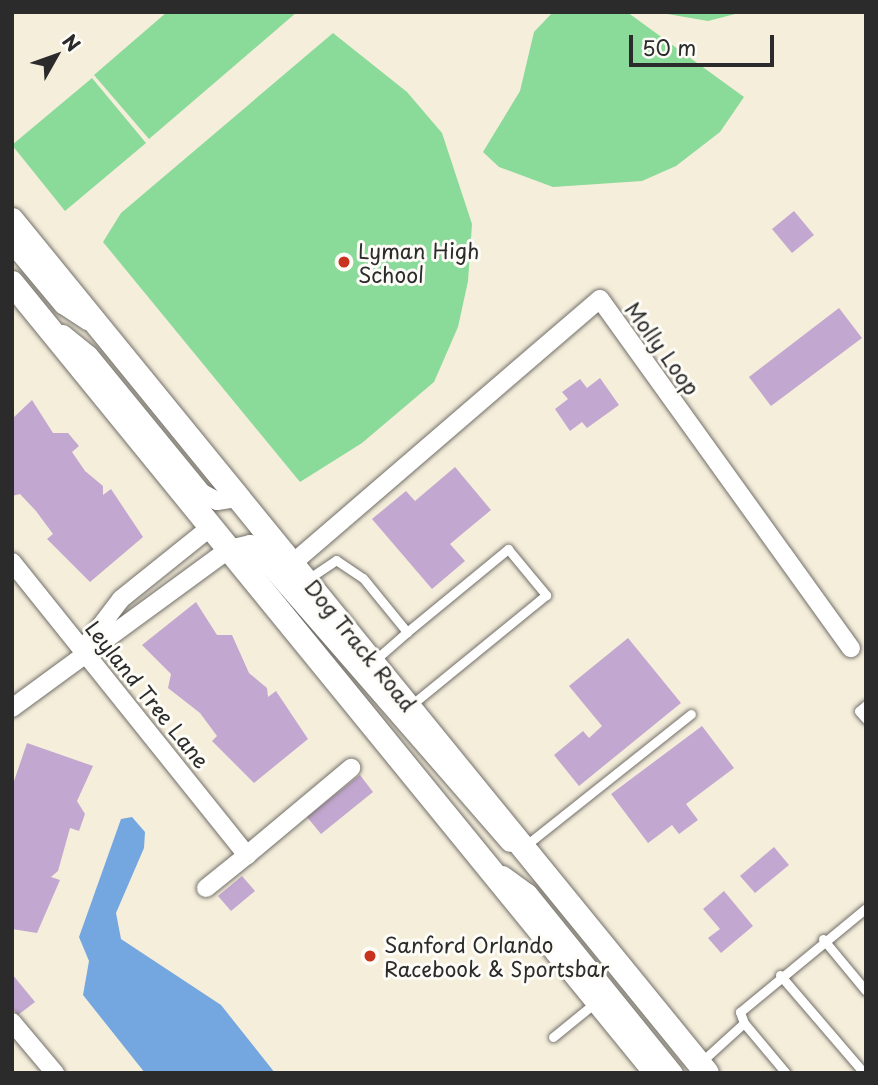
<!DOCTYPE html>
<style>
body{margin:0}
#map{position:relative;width:878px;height:1085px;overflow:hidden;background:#f5eedb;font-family:"Playpen Sans",sans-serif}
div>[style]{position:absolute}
.green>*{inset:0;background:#8ada9a}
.water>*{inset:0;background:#74a6e0}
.building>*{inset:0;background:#c2a7d0}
.roads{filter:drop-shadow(0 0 2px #726f69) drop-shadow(0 0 2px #726f69)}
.lane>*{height:9px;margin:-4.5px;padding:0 4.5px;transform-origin:4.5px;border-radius:4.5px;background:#fff}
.street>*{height:18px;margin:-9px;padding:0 9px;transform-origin:9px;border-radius:9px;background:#fff}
.secondary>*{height:24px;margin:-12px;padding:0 12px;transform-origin:12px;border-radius:12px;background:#fff}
.dots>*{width:19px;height:19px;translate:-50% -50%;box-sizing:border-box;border:4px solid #fdfcf7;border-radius:50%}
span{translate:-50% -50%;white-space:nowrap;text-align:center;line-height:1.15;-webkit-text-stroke:6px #fdfcf7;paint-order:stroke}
.poi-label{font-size:21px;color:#2b2b2b}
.left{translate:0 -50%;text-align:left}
.street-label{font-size:21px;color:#2b2b2b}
.frame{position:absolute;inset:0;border:14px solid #2b2b2b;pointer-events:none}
.north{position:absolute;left:21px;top:21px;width:70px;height:70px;-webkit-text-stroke:5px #fdfcf7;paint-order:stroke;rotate:50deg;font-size:19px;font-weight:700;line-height:28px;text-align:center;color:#2b2b2b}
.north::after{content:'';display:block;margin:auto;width:24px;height:32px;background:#2b2b2b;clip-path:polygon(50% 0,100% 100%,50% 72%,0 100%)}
.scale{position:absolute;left:629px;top:35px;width:145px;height:32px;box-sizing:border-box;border:4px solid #2b2b2b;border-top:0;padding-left:9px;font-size:21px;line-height:24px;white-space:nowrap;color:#2b2b2b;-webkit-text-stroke:5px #fdfcf7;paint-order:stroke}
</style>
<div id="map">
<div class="green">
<div style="clip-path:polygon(167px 12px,297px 12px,149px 139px,94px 75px)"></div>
<div style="clip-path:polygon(553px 12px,627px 12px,744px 97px,720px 132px,676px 166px,642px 181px,553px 187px,499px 167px,483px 152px,520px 91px,534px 32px)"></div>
<div style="clip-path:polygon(656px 12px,743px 12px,708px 21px)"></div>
<div style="clip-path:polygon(333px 33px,407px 92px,442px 133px,472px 224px,468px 281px,458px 327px,434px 382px,362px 443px,300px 482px,103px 242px,121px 213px)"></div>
<div style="clip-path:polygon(92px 78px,146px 143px,65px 211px,12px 145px)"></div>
</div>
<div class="water">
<div style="clip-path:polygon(132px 817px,145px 832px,144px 848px,116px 913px,121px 939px,221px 1005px,275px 1073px,145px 1073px,83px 995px,89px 961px,79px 937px,121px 819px)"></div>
</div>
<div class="building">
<div style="clip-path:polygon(794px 211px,814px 235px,792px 253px,772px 229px)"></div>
<div style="clip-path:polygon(839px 308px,862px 338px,771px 406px,749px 377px)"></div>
<div style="clip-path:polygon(600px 378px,619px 405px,587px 428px,582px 422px,570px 431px,555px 409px,568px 399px,562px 392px,580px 379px,587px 388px)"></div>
<div style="clip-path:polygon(32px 400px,53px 433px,68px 433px,79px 446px,72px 452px,85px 471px,103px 486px,103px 495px,111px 489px,143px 537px,90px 582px,47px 539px,53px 534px,36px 511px,20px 494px,12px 496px,12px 419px)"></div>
<div style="clip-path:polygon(455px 467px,491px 510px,450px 544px,465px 561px,432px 589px,372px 519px,406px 491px,415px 501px)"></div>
<div style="clip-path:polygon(196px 602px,217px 635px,232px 635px,249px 673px,267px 688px,268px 697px,276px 691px,308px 739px,254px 783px,212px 741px,217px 736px,200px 713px,168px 688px,171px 674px,142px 645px)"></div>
<div style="clip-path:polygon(628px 638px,681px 703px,579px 786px,554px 755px,583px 731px,589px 738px,602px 726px,569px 686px)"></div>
<div style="clip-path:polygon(702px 726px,734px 768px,686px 804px,698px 820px,679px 834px,672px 825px,648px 843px,611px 794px)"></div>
<div style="clip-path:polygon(27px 743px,93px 766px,77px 801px,85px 814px,79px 831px,70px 828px,58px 871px,51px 877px,60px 880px,37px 933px,12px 929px,12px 787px)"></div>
<div style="clip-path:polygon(360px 775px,373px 792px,321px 834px,307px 817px)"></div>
<div style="clip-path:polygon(774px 847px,789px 865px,755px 893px,740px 876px)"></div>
<div style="clip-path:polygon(242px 876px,255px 891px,231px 911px,218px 896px)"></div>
<div style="clip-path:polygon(724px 891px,753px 926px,721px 953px,708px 938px,720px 929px,703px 909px)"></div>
<div style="clip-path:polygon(12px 974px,35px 1002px,18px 1015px,12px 1008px)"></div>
</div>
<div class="roads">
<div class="lane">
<div style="left:308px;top:579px;width:34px;rotate:-34deg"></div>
<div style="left:336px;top:560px;width:32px;rotate:34deg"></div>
<div style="left:363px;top:578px;width:70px;rotate:50.8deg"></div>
<div style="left:407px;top:632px;width:43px;rotate:138.8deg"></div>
<div style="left:407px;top:632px;width:131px;rotate:-39.4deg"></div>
<div style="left:508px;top:549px;width:60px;rotate:50.4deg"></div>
<div style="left:546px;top:595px;width:174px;rotate:140.8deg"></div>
<div style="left:866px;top:705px;width:9px;rotate:139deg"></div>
<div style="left:859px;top:711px;width:11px;rotate:49deg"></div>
<div style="left:525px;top:846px;width:212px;rotate:-38.5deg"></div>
<div style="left:823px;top:939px;width:67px;rotate:50.4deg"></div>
<div style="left:780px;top:975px;width:129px;rotate:49.4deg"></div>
<div style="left:744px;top:1023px;width:12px;rotate:-110deg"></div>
<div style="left:740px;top:1012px;width:163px;rotate:-39.5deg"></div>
<div style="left:553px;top:1037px;width:55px;rotate:-39.1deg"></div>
<div style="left:700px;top:1063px;width:59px;rotate:-42.3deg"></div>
<div style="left:744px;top:1023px;width:65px;rotate:50deg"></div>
</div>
<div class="street">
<div style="left:12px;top:244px;width:80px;rotate:50.1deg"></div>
<div style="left:63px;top:305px;width:30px;rotate:33deg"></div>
<div style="left:63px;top:334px;width:33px;rotate:39deg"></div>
<div style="left:89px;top:355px;width:178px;rotate:50.7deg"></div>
<div style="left:202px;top:493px;width:17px;rotate:28deg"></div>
<div style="left:217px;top:501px;width:24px;rotate:-9deg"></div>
<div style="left:12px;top:562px;width:376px;rotate:51.3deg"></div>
<div style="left:247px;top:855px;width:136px;rotate:-39.9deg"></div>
<div style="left:294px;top:562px;width:403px;rotate:-40.7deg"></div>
<div style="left:600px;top:299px;width:430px;rotate:54.3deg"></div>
<div style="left:87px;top:644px;width:56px;rotate:-52.9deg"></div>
<div style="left:121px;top:599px;width:115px;rotate:-38.7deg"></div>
<div style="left:12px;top:708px;width:269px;rotate:-36.2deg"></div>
<div style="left:229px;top:549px;width:22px;rotate:-13deg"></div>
<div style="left:250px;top:544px;width:396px;rotate:49deg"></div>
<div style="left:503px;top:875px;width:31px;rotate:36deg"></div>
<div style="left:528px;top:893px;width:232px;rotate:51deg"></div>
<div style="left:206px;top:888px;width:53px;rotate:-38.8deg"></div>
<div style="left:12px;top:1022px;width:67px;rotate:49.9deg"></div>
</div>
<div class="secondary">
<div style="left:12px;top:220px;width:1100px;rotate:50.83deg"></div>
<div style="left:12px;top:283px;width:1019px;rotate:50.81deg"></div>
</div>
</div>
<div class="dots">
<div style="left:344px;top:262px;background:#c8321e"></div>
<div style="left:370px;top:956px;background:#c8321e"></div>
</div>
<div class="poi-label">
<span class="left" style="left:358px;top:262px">Lyman High<br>School</span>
<span class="left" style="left:384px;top:956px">Sanford Orlando<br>Racebook &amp; Sportsbar</span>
</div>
<div class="street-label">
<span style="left:663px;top:348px;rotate:54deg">Molly Loop</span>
<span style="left:361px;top:645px;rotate:51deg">Dog Track Road</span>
<span style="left:148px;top:694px;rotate:51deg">Leyland Tree Lane</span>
</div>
<div class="frame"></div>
<div class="north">N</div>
<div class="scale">50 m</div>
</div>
